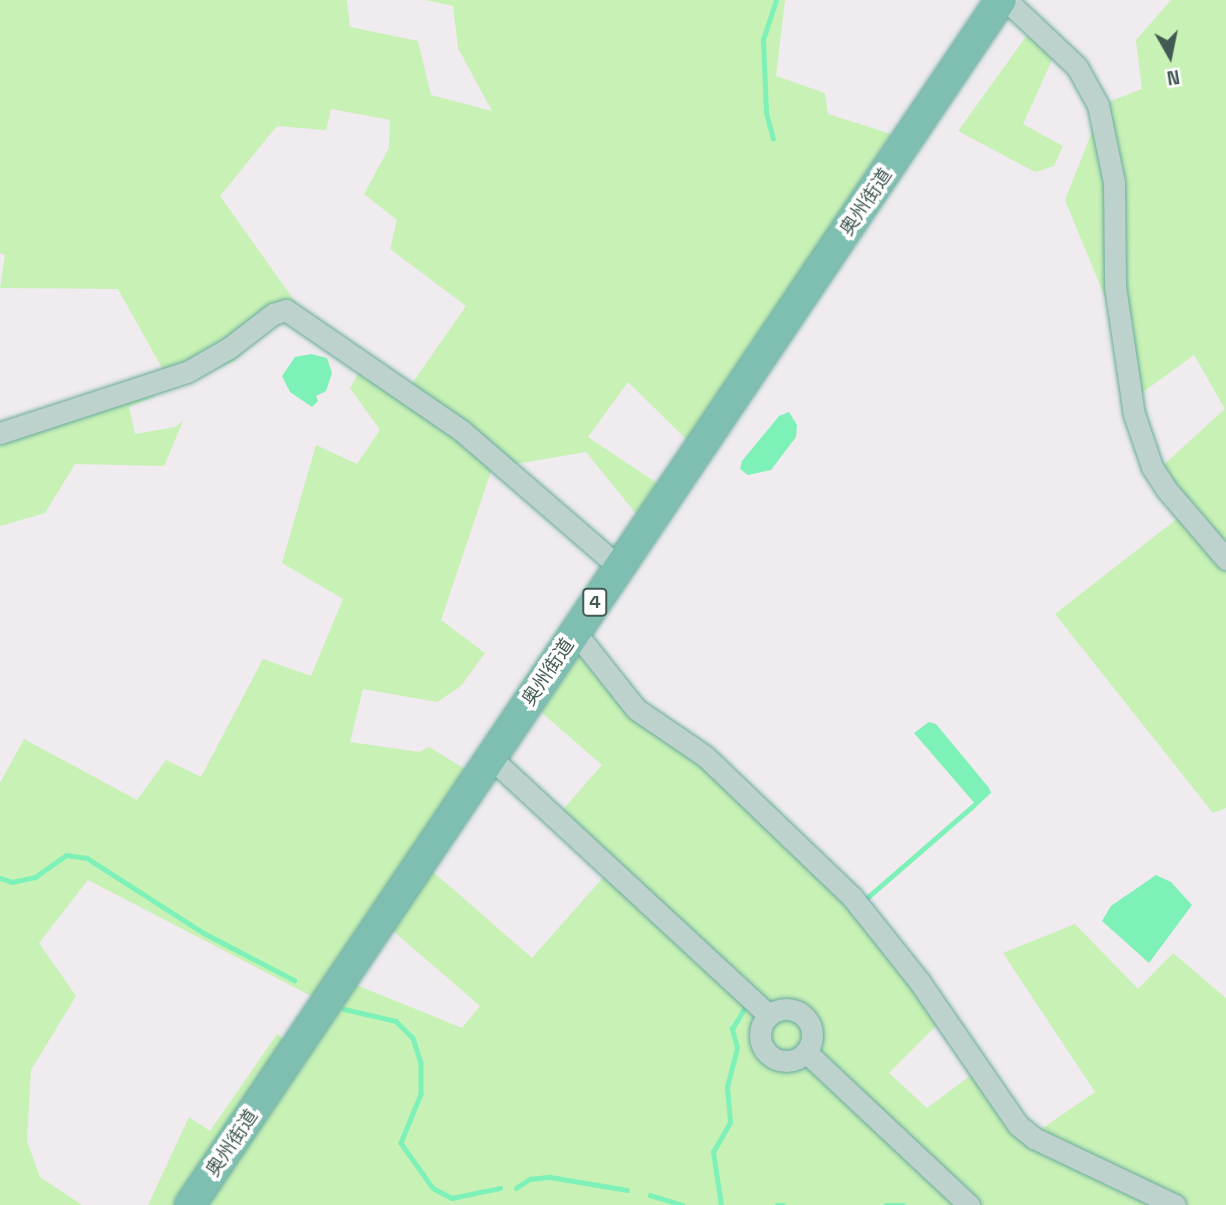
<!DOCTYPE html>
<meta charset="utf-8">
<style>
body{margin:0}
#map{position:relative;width:1226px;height:1205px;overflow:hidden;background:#efebee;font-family:"Space Grotesk","Noto Sans JP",sans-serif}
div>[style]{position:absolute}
.green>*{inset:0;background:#c8f1b5}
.water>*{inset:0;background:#7ef1b8}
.stream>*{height:4.5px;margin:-2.25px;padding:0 2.25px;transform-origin:2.25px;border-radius:2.25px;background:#7ef1b8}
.roads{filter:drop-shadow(0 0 2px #6aaa9e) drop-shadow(0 0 2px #6aaa9e)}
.minor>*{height:21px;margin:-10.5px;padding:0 10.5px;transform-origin:10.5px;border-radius:10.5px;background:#bdd2cd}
.minor>.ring{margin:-10.5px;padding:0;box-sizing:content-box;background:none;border:21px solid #bdd2cd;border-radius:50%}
.highway>*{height:30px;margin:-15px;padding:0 15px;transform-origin:15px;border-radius:15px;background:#7fbfb2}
span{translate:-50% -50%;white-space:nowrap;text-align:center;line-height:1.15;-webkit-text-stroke:7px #fff;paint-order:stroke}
.shield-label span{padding:2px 5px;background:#fff;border:2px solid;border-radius:5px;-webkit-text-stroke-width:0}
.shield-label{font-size:18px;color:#435a54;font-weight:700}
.street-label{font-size:19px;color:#435a54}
.north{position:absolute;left:1135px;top:21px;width:70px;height:70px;-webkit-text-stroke:5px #fff;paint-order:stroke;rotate:171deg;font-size:19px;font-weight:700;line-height:28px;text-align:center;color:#435a54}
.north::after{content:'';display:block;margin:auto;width:24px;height:32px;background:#435a54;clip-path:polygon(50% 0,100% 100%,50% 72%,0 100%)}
</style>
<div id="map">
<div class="green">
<div style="clip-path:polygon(0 0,347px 0,350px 27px,418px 41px,431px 95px,492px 111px,458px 48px,453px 6px,425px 0,785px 0,776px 76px,825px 93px,828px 114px,891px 134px,690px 443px,628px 382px,588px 437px,660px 485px,637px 515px,586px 452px,492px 468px,441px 620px,485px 653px,461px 686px,437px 702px,363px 689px,350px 742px,419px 752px,429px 747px,470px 772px,315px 998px,88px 880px,39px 943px,76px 996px,31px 1070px,27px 1141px,40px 1177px,82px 1205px,0 1205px,0 783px,24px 739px,137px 800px,166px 760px,201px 777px,263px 659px,311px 676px,343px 599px,282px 563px,316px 445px,357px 464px,380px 430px,350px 388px,368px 355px,411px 385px,466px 306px,390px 249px,397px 220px,364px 194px,389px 148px,390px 120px,331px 109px,326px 130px,277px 126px,220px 196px,296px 303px,233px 362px,172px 386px,118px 289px,0 288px,5px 255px,0 253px)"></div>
<div style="clip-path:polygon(1171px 0,1226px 0,1226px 808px,1213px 813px,1055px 614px,1192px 507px,1161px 467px,1225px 409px,1194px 355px,1125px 405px,1114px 319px,1065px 200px,1103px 104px,1142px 89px,1136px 40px)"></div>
<div style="clip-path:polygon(1030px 31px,1053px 58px,1023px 124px,1063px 146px,1054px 166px,1035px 172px,958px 131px)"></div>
<div style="clip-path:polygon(149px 389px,154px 397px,129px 407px,135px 434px,175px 427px,183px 421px,164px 466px,75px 464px,45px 513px,0 526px,0 436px)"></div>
<div style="clip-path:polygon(581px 652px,775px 806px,922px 975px,938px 1024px,889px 1073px,927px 1108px,974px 1073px,1037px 1132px,1095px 1092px,1003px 953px,1075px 924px,1138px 989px,1173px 953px,1226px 998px,1226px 1205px,205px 1205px,354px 984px,462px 1028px,480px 1006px,392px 930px,430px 869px,532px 958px,614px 865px,559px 814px,602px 765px,541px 712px)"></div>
<div style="clip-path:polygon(277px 1034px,290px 1043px,177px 1205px,148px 1205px,189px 1117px,210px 1131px)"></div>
</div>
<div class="water">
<div style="clip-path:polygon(311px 354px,327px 358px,332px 373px,326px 391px,316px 396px,318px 401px,312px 407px,290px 392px,282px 376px,295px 357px)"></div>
<div style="clip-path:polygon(789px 412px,797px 425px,796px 437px,771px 470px,748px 475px,740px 469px,742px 461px,779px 416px)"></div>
<div style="clip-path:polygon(929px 722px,936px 724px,989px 788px,991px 793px,977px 806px,914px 733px)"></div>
<div style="clip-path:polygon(1156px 875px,1171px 882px,1192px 905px,1149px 963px,1102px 921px,1111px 906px)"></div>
</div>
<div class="stream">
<div style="left:773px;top:139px;width:28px;rotate:-105deg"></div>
<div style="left:766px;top:112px;width:72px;rotate:-92.4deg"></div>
<div style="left:763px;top:40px;width:42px;rotate:-72deg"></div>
<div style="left:0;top:878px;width:13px;rotate:18deg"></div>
<div style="left:12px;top:882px;width:24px;rotate:-12deg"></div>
<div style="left:35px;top:877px;width:38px;rotate:-35deg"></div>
<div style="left:66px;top:855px;width:21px;rotate:8deg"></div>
<div style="left:87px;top:858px;width:139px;rotate:32.7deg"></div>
<div style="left:204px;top:933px;width:102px;rotate:27.6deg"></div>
<div style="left:868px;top:897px;width:140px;rotate:-41deg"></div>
<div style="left:344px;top:1009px;width:53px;rotate:13deg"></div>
<div style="left:396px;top:1021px;width:24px;rotate:45deg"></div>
<div style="left:413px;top:1038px;width:26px;rotate:72deg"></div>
<div style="left:421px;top:1063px;width:31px;rotate:90deg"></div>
<div style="left:421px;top:1094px;width:53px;rotate:112.2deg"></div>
<div style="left:401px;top:1143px;width:55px;rotate:54.6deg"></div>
<div style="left:433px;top:1188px;width:21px;rotate:28deg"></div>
<div style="left:452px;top:1198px;width:49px;rotate:-11.8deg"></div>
<div style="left:516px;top:1188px;width:17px;rotate:-33deg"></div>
<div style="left:530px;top:1179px;width:20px;rotate:-6deg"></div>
<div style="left:550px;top:1177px;width:78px;rotate:9.6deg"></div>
<div style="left:650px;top:1195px;width:34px;rotate:17deg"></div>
<div style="left:721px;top:1205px;width:54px;rotate:-98.6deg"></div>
<div style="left:713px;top:1152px;width:34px;rotate:-60deg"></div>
<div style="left:730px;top:1122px;width:35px;rotate:-95deg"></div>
<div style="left:727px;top:1087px;width:40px;rotate:-75.6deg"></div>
<div style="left:737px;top:1048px;width:20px;rotate:-105deg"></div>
<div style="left:732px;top:1029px;width:27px;rotate:-59deg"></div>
<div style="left:777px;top:1205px;width:7px"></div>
<div style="left:886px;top:1205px;width:18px"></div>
</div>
<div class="roads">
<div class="minor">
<div style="left:1006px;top:0;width:98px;rotate:43.3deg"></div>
<div style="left:1077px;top:67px;width:43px;rotate:61.1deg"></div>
<div style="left:1098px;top:105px;width:79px;rotate:78.3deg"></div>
<div style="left:1114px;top:182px;width:104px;rotate:89.4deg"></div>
<div style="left:1115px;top:286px;width:129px;rotate:81.6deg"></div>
<div style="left:1134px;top:414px;width:56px;rotate:71.2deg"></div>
<div style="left:1152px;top:467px;width:27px;rotate:57deg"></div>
<div style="left:1167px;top:490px;width:91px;rotate:49.5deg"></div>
<div style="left:0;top:433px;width:197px;rotate:-18.1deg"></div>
<div style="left:187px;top:372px;width:48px;rotate:-29.7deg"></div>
<div style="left:229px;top:348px;width:56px;rotate:-37.7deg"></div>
<div style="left:273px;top:314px;width:14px;rotate:-17deg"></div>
<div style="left:286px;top:310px;width:214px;rotate:34.5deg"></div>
<div style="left:462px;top:431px;width:208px;rotate:40.9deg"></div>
<div style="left:575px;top:632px;width:98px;rotate:51.6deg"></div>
<div style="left:636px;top:709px;width:83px;rotate:34.3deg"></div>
<div style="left:705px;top:756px;width:204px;rotate:43.8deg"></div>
<div style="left:852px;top:897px;width:107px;rotate:51.4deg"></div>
<div style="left:919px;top:981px;width:175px;rotate:55.5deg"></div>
<div style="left:1018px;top:1125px;width:21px;rotate:39deg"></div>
<div style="left:1034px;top:1138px;width:156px;rotate:25.4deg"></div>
<div style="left:490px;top:757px;width:380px;rotate:42.8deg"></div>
<div class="ring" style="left:760px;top:1009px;width:31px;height:31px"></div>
<div style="left:806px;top:1052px;width:224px;rotate:43.2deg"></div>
</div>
<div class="highway">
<div style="left:190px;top:1205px;width:1452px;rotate:-56.06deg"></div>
</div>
</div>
<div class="shield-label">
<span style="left:595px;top:602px">4</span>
</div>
<div class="street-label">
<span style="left:866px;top:202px;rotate:-56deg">奥州街道</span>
<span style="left:548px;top:672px;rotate:-56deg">奥州街道</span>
<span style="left:232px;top:1143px;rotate:-56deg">奥州街道</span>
</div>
<div class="north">N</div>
</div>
